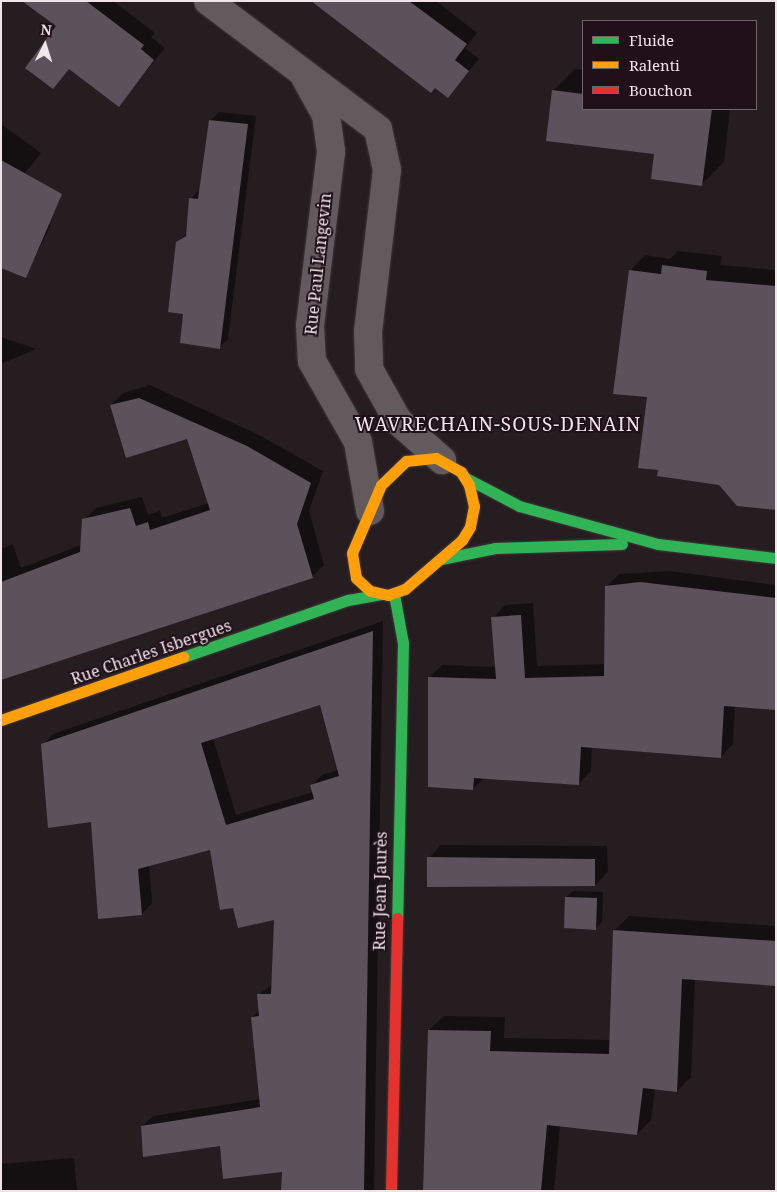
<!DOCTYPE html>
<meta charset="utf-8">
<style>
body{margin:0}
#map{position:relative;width:777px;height:1192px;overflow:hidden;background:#261d21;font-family:"Noto Serif",serif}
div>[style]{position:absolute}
.shadow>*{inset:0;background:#0007}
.building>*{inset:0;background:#5c525b}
.roads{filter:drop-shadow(0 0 1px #3f383b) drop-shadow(0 0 1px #3f383b)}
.street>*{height:28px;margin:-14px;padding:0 14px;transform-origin:14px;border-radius:14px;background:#625a5d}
.fast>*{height:11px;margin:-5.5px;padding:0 5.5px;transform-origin:5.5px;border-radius:5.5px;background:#30b455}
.slow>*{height:11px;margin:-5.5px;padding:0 5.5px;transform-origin:5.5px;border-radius:5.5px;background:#ff9f0a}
.jam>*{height:11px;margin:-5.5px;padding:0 5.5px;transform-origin:5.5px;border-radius:5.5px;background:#e5322d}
span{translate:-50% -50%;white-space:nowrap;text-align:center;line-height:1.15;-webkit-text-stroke:4px #201018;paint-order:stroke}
.street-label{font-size:16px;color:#f0e4e9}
.quarter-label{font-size:19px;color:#f0e4e9;letter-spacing:1px}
.frame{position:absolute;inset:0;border:2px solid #f0e4e9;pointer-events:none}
.legend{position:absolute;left:582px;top:20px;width:175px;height:90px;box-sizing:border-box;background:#201018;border:1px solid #73656c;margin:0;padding:6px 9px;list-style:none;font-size:15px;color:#f0e4e9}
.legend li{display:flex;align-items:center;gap:10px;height:25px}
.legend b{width:25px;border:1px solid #73656c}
.north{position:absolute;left:20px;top:20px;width:50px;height:50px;-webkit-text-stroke:4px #201018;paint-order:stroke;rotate:5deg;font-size:14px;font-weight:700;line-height:20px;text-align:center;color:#f0e4e9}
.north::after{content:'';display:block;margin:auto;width:18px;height:22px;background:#f0e4e9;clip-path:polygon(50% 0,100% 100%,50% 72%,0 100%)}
</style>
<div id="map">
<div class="shadow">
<div style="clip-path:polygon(24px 1px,113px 1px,155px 33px,151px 37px,165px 48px,119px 105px,70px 68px,53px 87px,58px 26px)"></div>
<div style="clip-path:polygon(313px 1px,436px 1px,477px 33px,465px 48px,479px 59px,448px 96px)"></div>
<div style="clip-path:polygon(575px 69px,583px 70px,583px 93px,570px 94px,583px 95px,583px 109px,730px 109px,724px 162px,702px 184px,655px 153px,547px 139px,553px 91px)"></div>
<div style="clip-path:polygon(219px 112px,256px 116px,228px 339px,219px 348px,185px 313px,177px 242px,187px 233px,190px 199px,200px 190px,210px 121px)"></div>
<div style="clip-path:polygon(1px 124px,41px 153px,21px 178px,1px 174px)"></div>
<div style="clip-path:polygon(1px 204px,51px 225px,29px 269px)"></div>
<div style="clip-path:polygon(678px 251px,722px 256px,720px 265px,775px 270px,776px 265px,776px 510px,720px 483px,659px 469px,631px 270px,645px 255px,670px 259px)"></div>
<div style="clip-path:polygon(1px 337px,36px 349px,1px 364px)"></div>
<div style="clip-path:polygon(150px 385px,259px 435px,323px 471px,309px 511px,324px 565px,312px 577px,1px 679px,1px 549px,13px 544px,21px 568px,81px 545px,84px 520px,96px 508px,142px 497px,148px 515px,160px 511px,162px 518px,209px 503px,188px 437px,111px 405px,123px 393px)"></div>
<div style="clip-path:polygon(670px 571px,776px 585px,776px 709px,735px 706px,733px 744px,721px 757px,592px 746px,591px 771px,579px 783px,485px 777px,473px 789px,429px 678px,442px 665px,496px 667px,493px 618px,505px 605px,533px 603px,537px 666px,605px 664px,607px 586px,619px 574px)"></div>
<div style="clip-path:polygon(evenodd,383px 621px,374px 1191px,283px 1191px,283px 1170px,221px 1145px,143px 1126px,153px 1116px,261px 1099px,252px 1017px,260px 1010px,258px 995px,273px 984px,275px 919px,234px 906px,211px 848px,149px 865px,152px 903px,142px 914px,92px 820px,43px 745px,53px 734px,383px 621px,321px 704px,338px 770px,322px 775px,311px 786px,313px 792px,236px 815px,213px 738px,321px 704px)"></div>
<div style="clip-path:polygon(441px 845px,607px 846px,608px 872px,595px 885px,429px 858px)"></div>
<div style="clip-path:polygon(573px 891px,603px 892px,602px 922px,596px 928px,566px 897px)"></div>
<div style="clip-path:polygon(629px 916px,776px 926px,776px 984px,695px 979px,691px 1077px,677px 1091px,655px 1088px,651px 1120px,637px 1134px,560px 1126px,554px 1191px,423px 1191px,429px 1030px,444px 1016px,505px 1017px,504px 1038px,610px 1040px,615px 930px)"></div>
<div style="clip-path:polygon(74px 1158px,77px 1191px,1px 1191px,1px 1164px)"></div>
</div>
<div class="building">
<div style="clip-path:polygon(22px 1px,86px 1px,144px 45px,141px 49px,154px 60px,119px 107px,69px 69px,53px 89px,25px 68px,56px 26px)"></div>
<div style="clip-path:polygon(311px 1px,409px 1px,467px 44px,455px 60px,469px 71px,448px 98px,435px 88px,431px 93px)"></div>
<div style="clip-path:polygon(552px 90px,583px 94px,583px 109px,712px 109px,702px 186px,651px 179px,654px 154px,546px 141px)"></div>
<div style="clip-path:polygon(209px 120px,248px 124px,220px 349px,180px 343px,183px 314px,168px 312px,176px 242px,186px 236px,189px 198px,198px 199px)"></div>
<div style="clip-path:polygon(1px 160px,62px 194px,26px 278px,1px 268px)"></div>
<div style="clip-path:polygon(662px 265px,707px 271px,706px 280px,776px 286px,776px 510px,737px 506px,719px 485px,657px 476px,658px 470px,638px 468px,647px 397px,613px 394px,629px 270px,661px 274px)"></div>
<div style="clip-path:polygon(139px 398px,247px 446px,311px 483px,297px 524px,313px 578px,1px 680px,1px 582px,80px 552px,82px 519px,130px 508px,136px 526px,148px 522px,150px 530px,210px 510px,187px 439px,126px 458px,110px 405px)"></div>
<div style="clip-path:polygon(640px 582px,776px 598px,776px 710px,724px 706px,721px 758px,581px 747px,579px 785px,474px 778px,473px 790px,428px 787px,428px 677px,496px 679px,491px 617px,521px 615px,525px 678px,604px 676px,605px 586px)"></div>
<div style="clip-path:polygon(evenodd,373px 631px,364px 1191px,281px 1191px,282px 1172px,223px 1179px,220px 1146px,143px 1157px,141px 1126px,260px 1107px,251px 1017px,259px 1016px,257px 994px,271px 994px,274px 920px,238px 928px,233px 908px,220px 910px,210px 850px,138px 869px,142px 915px,98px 919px,91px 822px,48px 828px,41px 744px,373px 631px,320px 705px,339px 776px,310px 785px,314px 799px,226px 825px,201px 743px,320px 705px)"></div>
<div style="clip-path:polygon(427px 857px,595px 859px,595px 886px,427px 887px)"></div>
<div style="clip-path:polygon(565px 897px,597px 898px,596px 930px,564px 928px)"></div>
<div style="clip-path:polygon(613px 930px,776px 941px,776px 986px,682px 979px,677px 1092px,643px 1088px,637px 1135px,547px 1125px,541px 1191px,423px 1191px,428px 1030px,491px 1031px,490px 1051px,609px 1054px)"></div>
</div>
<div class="roads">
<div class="street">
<div style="left:208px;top:1px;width:213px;rotate:37deg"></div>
<div style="left:378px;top:129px;width:42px;rotate:77.6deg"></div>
<div style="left:387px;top:170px;width:162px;rotate:96.7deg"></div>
<div style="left:368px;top:331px;width:38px;rotate:88deg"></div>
<div style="left:369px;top:369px;width:60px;rotate:60.9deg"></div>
<div style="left:398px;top:421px;width:59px;rotate:41.6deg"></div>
<div style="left:306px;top:79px;width:41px;rotate:60.9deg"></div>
<div style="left:326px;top:115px;width:37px;rotate:82deg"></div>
<div style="left:331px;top:152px;width:174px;rotate:96.9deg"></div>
<div style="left:310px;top:325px;width:36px;rotate:87deg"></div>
<div style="left:312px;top:361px;width:93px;rotate:60.4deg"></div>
<div style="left:358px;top:442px;width:70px;rotate:80.1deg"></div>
</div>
<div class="fast">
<div style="left:466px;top:478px;width:60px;rotate:27.8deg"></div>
<div style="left:519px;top:506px;width:144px;rotate:15.3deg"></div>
<div style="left:658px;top:544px;width:119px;rotate:6.8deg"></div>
<div style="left:441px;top:559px;width:55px;rotate:-11.5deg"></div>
<div style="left:495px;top:548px;width:127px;rotate:-1.8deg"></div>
<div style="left:394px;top:594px;width:50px;rotate:79.6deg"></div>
<div style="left:403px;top:643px;width:275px;rotate:91.2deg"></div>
<div style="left:183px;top:657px;width:175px;rotate:-19.1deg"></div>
<div style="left:348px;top:600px;width:34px;rotate:-10deg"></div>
</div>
<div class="slow">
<div style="left:436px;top:458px;width:29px;rotate:29deg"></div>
<div style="left:461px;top:472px;width:15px;rotate:58deg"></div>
<div style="left:469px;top:485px;width:22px;rotate:77deg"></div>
<div style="left:474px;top:506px;width:21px;rotate:101deg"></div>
<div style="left:470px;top:527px;width:15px;rotate:122deg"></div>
<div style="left:462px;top:540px;width:75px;rotate:139.3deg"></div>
<div style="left:405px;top:589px;width:18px;rotate:161deg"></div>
<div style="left:388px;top:595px;width:18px;rotate:-167deg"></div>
<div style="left:370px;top:591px;width:19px;rotate:-137deg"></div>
<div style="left:356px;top:578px;width:25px;rotate:-99deg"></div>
<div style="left:352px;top:553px;width:74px;rotate:-66.9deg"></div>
<div style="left:381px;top:485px;width:35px;rotate:-44deg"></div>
<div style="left:406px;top:461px;width:30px;rotate:-6deg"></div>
<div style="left:1px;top:720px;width:193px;rotate:-19.1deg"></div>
</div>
<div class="jam">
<div style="left:391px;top:1191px;width:273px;rotate:-88.7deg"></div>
</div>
</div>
<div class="street-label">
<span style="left:318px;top:264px;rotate:-84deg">Rue Paul Langevin</span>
<span style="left:151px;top:652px;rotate:-19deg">Rue Charles Isbergues</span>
<span style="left:380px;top:891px;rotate:-89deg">Rue Jean Jaurès</span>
</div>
<div class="quarter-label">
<span style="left:498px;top:425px">WAVRECHAIN-SOUS-DENAIN</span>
</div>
<div class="frame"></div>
<ul class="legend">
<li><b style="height:6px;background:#30b455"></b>Fluide</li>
<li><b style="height:6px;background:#ff9f0a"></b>Ralenti</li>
<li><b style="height:6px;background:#e5322d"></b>Bouchon</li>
</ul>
<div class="north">N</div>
</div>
